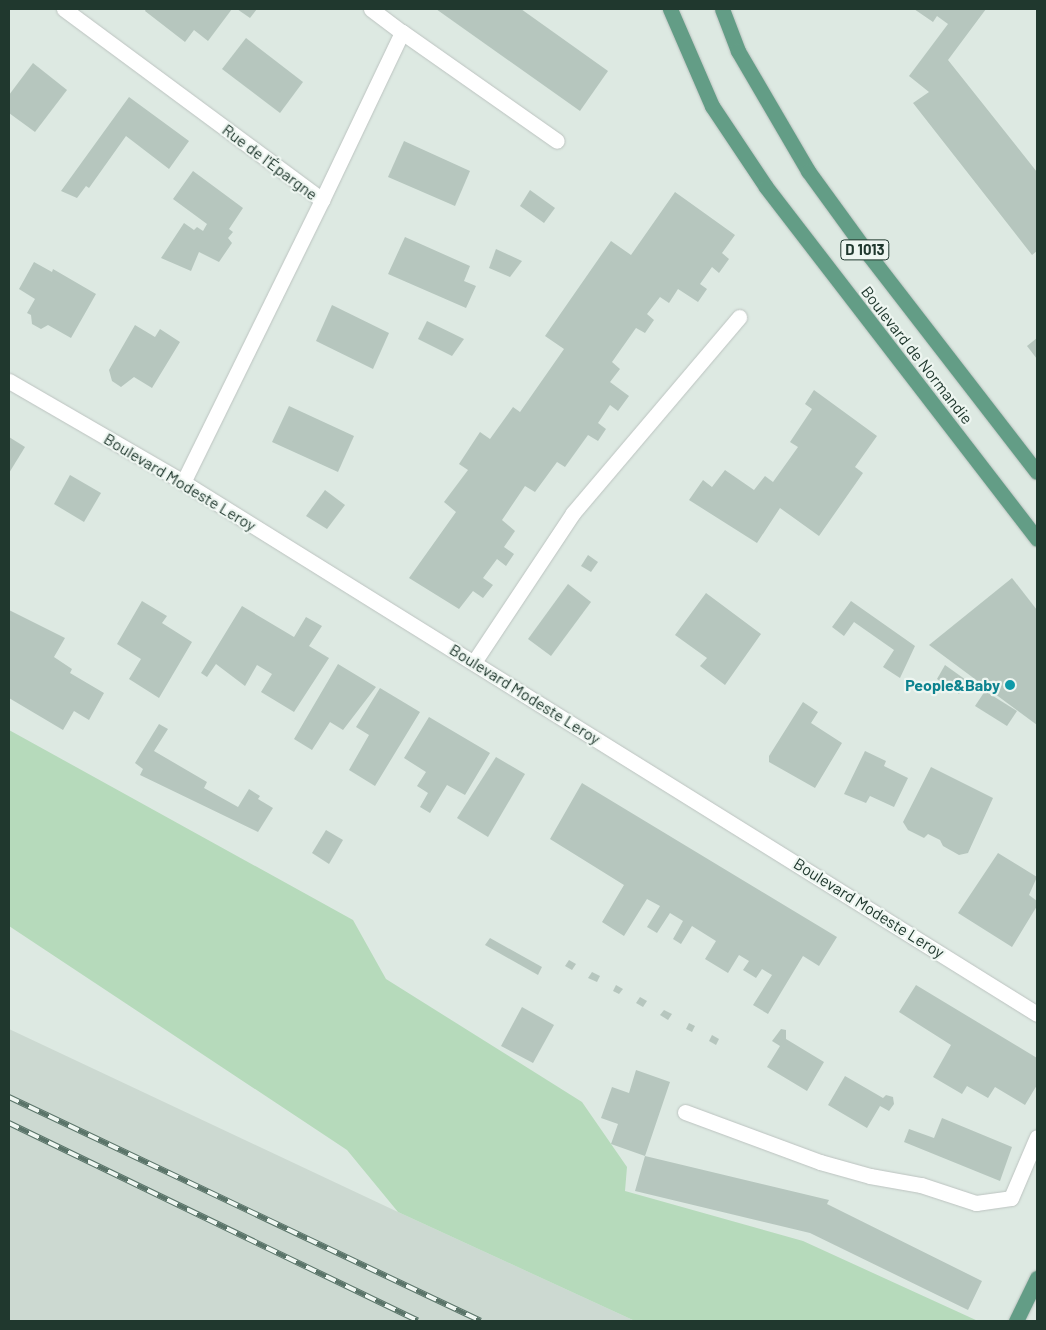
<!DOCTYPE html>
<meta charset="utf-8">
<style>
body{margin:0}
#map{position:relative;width:1046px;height:1330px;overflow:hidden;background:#dde9e2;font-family:Barlow,sans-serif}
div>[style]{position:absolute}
.built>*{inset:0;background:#ccd9d1}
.green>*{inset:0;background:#b6dabb}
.building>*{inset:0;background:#b6c6be}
.roads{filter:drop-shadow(0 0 1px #bcc3c0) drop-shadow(0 0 1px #bcc3c0)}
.minor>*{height:15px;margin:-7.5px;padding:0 7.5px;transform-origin:7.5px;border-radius:7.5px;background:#fff}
.primary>*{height:15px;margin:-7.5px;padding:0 7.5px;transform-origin:7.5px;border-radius:7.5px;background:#639d86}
.rail>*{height:5.5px;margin-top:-2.75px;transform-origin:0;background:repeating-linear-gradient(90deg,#eef6f1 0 11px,#5a7469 0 22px);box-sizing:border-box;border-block:1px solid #5a7469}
.dots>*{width:14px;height:14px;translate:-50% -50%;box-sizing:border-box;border:2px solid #eef6f1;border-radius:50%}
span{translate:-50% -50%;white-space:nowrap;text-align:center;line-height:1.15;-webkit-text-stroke:4.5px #eef6f1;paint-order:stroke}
.shield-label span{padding:1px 4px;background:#eef6f1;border:1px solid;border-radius:4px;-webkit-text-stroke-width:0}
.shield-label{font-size:15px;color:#20382e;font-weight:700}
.street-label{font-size:16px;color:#20382e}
.culture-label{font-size:16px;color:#0d838f;font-weight:700}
.right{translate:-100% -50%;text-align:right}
.frame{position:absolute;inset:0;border:10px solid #20382e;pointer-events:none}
</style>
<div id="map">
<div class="built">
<div style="clip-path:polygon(9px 1029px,398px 1212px,635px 1321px,9px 1321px)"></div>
</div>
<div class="green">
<div style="clip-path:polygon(9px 730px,353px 920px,386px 979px,582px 1102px,627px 1167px,625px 1191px,803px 1241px,978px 1321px,635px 1321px,398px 1212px,347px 1150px,9px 926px)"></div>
</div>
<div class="building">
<div style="clip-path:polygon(146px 9px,232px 9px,208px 41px,194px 30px,185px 42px,145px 11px)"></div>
<div style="clip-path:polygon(237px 9px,257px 9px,250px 18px)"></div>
<div style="clip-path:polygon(436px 9px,521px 9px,608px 71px,580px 111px)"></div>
<div style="clip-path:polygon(914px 9px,986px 9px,948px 60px,1037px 172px,1037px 251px,1032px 255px,913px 103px,929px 92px,909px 76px,948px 24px,937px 16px,933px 22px)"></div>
<div style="clip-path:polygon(246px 38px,303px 82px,280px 113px,222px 69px)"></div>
<div style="clip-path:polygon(33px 63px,67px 90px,35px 132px,9px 113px,9px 95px)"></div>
<div style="clip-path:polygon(129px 97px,189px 141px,169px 169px,126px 136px,89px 188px,86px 186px,77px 198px,61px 191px)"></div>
<div style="clip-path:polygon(404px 141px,470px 171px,455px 206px,388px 177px)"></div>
<div style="clip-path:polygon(193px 171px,243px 208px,229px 229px,233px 232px,228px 238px,232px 243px,219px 262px,199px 252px,191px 271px,161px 258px,184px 223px,194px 230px,197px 227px,203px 231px,207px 224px,173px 199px)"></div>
<div style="clip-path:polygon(530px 190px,555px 208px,544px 223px,520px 206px)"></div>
<div style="clip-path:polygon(675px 192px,735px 235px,722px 253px,729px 259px,719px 273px,712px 267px,700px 284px,707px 289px,698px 302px,678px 289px,669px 303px,660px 297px,647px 314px,654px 320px,645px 333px,636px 328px,612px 362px,620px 369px,610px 382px,629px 396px,618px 411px,610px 405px,598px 423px,606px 429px,598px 441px,588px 435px,565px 467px,557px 462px,535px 492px,525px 486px,502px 520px,515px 531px,504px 547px,514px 554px,506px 566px,497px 559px,483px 578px,493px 585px,483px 598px,473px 591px,459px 609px,409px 578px,456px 512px,444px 502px,468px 470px,459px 464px,480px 432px,490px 439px,513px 407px,520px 412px,564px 349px,545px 336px,611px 241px,631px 255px)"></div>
<div style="clip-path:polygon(405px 237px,470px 266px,464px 281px,476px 286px,466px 308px,388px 274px)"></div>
<div style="clip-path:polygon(496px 249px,522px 261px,510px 277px,489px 268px)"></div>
<div style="clip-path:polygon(34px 262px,52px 272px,53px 269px,96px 294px,71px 338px,48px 325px,41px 329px,32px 324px,31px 315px,27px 313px,35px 299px,19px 289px)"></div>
<div style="clip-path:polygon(332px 305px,389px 333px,373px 369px,316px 341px)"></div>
<div style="clip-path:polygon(427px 321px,464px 339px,452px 356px,418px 339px)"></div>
<div style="clip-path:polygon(135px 325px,155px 337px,160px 329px,180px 342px,152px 388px,134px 377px,121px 387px,112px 381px,109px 370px)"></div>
<div style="clip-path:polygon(1037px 338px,1037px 359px,1027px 346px)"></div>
<div style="clip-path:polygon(814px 390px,877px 436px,855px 467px,863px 473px,819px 536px,780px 508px,757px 543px,689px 500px,703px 480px,712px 487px,725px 470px,754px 490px,765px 476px,773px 482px,798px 447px,790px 442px,812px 409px,805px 404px)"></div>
<div style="clip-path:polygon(289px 406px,354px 436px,338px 472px,272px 442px)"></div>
<div style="clip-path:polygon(9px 437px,25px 447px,9px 473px)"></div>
<div style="clip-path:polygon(70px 475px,101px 493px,84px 522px,54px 504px)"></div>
<div style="clip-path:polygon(325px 490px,345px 505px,327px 529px,306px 516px)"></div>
<div style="clip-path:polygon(588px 555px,598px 562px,591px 572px,581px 566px)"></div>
<div style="clip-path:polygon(1012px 578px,1037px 610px,1037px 725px,929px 645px)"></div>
<div style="clip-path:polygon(568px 584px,591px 602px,551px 656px,528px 639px)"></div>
<div style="clip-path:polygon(706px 593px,761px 634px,725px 685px,700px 666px,707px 658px,675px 635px)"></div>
<div style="clip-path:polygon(142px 601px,167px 616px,162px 623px,192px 642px,159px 698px,129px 679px,141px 659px,117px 644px)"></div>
<div style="clip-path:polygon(851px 601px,915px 646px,900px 678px,883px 667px,894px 650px,854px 622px,844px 636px,832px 627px)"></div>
<div style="clip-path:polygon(242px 606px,294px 637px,306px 617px,322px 626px,309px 646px,329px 658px,294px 712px,261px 692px,272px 674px,257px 665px,245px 686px,216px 664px,207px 677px,201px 673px)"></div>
<div style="clip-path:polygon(9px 610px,65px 638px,54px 657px,72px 669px,70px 673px,104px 693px,89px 720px,74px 711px,63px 730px,9px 698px)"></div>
<div style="clip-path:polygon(338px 664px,376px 687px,343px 730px,330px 722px,312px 750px,294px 739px)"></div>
<div style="clip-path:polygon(945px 665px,966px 680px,959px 694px,937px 679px)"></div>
<div style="clip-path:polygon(380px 688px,420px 712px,375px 786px,349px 770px,369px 735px,356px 727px)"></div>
<div style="clip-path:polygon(985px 691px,1017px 711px,1007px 726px,975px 706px)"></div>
<div style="clip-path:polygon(803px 702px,818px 712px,811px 723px,842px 743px,815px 788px,769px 762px,769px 756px)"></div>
<div style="clip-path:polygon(429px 717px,490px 753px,465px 795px,447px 785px,430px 813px,420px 807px,428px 793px,417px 786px,426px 772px,404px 758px)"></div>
<div style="clip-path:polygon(159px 724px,168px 729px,154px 751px,207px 782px,204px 788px,238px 807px,249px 789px,260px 796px,258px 799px,273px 808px,258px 832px,140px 775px,143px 769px,135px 763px)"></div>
<div style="clip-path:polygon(865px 751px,886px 761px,884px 766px,908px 778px,894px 807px,870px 796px,866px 803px,844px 794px)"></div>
<div style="clip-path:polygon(496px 757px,525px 774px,488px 837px,457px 818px)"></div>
<div style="clip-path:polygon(931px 767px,993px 798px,968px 853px,959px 855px,943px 846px,940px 840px,928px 834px,924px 838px,908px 830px,903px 822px)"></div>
<div style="clip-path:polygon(582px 783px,837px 937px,819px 966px,803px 956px,768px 1014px,753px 1005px,772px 975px,762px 969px,756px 978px,743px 970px,749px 961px,739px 955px,728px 973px,705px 959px,716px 941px,692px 926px,681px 944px,673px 939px,683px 921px,670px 913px,657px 933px,647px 927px,660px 906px,647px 899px,624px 936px,602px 922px,624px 885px,550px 839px)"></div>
<div style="clip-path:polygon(326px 830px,343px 840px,329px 864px,312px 853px)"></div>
<div style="clip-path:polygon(998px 853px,1037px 877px,1029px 895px,1037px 901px,1037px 906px,1012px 947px,958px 913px)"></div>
<div style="clip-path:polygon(490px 938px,542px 967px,538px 975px,485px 945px)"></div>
<div style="clip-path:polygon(569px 960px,576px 964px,572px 970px,565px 966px)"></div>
<div style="clip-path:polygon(592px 972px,600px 976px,597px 982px,588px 978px)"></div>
<div style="clip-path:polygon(616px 985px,623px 989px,619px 994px,613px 991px)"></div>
<div style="clip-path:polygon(916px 985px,1037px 1058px,1037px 1085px,1025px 1105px,995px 1087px,988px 1098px,967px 1086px,962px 1094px,933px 1077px,951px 1045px,899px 1012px)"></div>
<div style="clip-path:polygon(640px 997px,647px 1001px,643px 1007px,636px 1003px)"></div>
<div style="clip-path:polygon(522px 1007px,554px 1025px,533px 1063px,501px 1046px)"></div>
<div style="clip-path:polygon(664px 1010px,672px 1014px,668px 1020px,660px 1015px)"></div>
<div style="clip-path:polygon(689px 1023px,695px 1026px,692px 1032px,686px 1029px)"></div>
<div style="clip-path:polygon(781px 1029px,786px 1030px,786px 1039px,824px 1062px,807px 1091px,767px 1067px,780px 1046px,772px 1041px)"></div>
<div style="clip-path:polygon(712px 1035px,719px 1039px,716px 1045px,709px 1041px)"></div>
<div style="clip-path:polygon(636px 1070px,670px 1082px,645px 1156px,611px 1144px,618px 1124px,601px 1118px,612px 1087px,629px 1093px)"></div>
<div style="clip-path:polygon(845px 1076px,883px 1098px,886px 1095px,893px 1097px,894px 1104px,889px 1111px,880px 1106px,867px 1128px,828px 1105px)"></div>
<div style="clip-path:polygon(942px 1118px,1012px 1147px,1000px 1181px,904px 1142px,909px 1129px,934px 1138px)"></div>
<div style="clip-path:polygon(645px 1156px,829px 1200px,827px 1204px,982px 1281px,968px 1310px,810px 1233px,635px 1191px)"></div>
</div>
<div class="roads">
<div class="minor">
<div style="left:64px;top:9px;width:321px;rotate:36.5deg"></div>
<div style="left:322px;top:200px;width:314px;rotate:116.2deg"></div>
<div style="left:371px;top:9px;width:39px;rotate:37deg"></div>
<div style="left:322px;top:200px;width:186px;rotate:-64.5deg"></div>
<div style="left:402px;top:32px;width:189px;rotate:35.1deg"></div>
<div style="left:9px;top:381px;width:201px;rotate:30.1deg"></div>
<div style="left:183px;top:482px;width:1006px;rotate:31.92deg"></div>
<div style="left:474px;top:662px;width:179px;rotate:-56.4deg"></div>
<div style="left:573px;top:513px;width:257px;rotate:-49.7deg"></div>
<div style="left:685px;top:1112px;width:144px;rotate:20.3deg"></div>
<div style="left:820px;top:1162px;width:52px;rotate:15.6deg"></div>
<div style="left:870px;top:1176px;width:52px;rotate:10deg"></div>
<div style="left:921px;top:1185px;width:58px;rotate:18.1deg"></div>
<div style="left:976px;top:1203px;width:35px;rotate:-8deg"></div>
<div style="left:1011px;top:1198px;width:66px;rotate:-66.9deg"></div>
</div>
<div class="primary">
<div style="left:670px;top:9px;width:106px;rotate:66.6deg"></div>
<div style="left:712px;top:106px;width:97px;rotate:56.3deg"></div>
<div style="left:766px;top:187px;width:444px;rotate:52.4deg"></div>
<div style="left:722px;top:9px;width:45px;rotate:69.1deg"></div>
<div style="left:738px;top:51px;width:139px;rotate:59.7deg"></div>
<div style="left:808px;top:171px;width:104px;rotate:54deg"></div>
<div style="left:869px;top:255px;width:274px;rotate:52.3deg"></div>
<div style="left:1016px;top:1321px;width:48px;rotate:-64deg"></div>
</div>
</div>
<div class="rail">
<div style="left:9px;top:1097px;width:522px;rotate:25.39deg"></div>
<div style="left:9px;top:1123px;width:454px;rotate:25.8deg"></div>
</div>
<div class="dots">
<div style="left:1010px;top:685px;background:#0f9aa8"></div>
</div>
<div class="shield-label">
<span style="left:865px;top:250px">D 1013</span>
</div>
<div class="street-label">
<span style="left:270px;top:162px;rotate:37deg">Rue de l'Épargne</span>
<span style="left:917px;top:355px;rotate:52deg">Boulevard de Normandie</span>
<span style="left:180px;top:482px;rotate:31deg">Boulevard Modeste Leroy</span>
<span style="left:525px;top:694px;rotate:32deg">Boulevard Modeste Leroy</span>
<span style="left:869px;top:908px;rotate:32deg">Boulevard Modeste Leroy</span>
</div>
<div class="culture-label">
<span class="right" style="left:1000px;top:685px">People&amp;Baby</span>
</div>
<div class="frame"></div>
</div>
